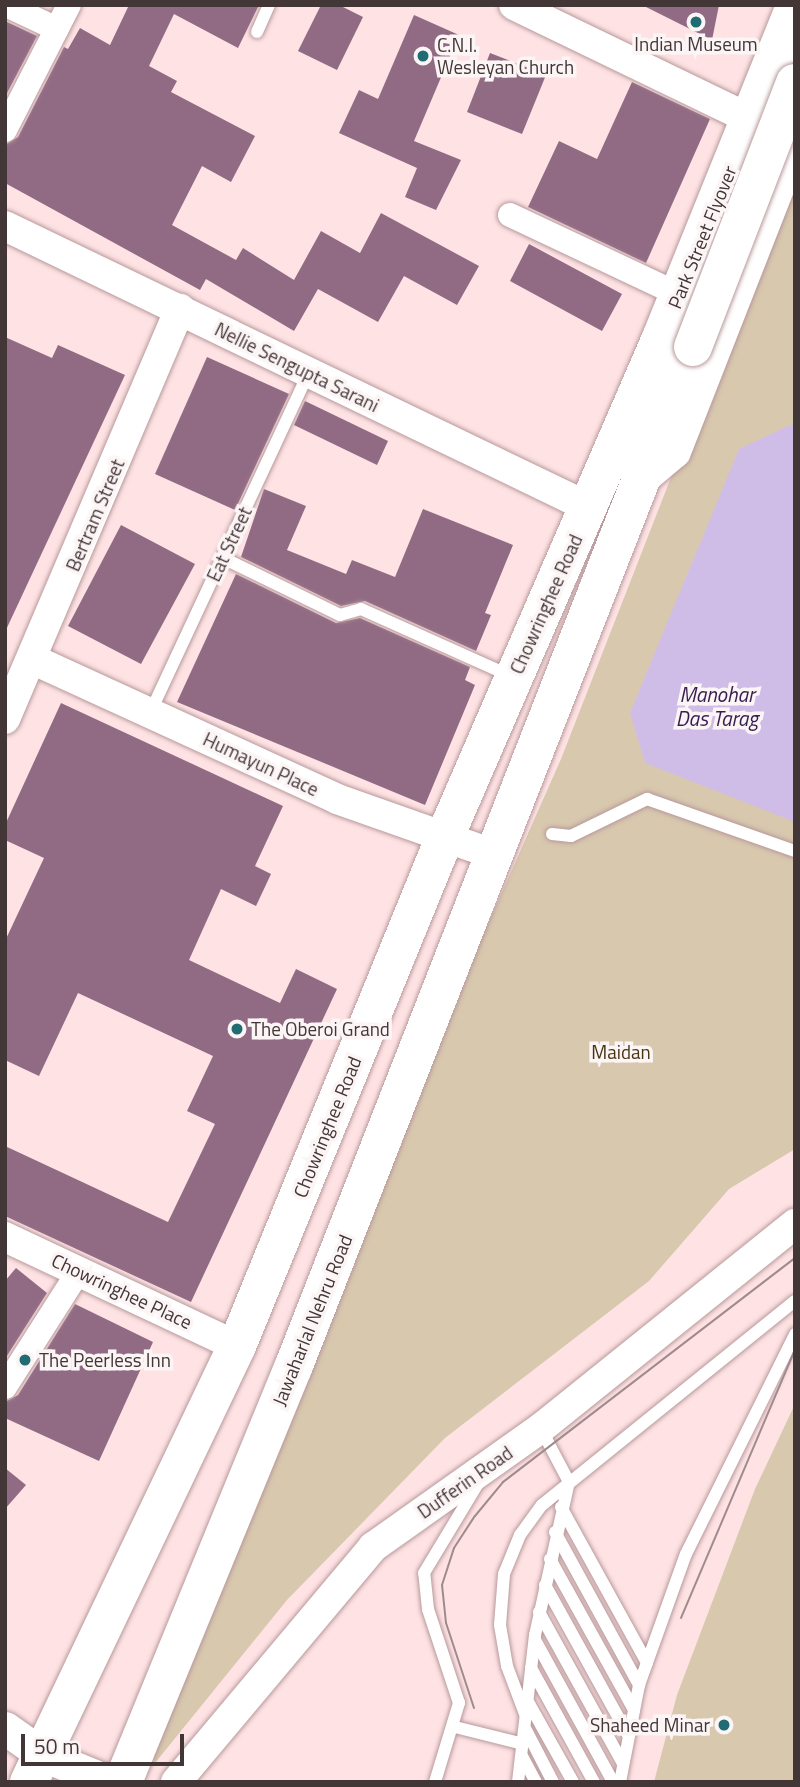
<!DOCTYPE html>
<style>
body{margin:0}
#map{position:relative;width:800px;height:1787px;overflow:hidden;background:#fee2e4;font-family:"Titillium Web",sans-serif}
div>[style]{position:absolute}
.green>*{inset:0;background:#d8c8ae}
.water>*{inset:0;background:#d0bde7}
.building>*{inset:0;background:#916b84}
.roads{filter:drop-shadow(0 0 2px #b8999b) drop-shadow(0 0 2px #b8999b)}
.service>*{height:12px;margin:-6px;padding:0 6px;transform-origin:6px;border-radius:6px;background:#fff}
.minor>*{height:24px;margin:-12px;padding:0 12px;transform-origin:12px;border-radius:12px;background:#fff}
.tertiary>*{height:30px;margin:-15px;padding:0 15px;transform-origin:15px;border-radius:15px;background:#fff}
.secondary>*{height:33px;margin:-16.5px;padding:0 16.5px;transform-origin:16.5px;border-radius:16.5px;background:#fff}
.primary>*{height:38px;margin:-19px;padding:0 19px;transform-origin:19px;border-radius:19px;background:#fff}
.tram>*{height:2px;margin:-1px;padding:0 1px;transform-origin:1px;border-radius:1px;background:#9f8a8c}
.bridges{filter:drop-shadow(0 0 2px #b8999b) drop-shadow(0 0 2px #b8999b)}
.primary-bridge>*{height:38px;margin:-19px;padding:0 19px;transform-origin:19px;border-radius:19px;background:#fff}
.dots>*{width:19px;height:19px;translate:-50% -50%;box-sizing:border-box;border:4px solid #fcf5f6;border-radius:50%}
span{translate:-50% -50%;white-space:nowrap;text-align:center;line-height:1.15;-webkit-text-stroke:7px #fcf5f6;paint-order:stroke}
.poi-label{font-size:19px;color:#433637}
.left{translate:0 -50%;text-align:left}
.right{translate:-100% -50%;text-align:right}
.street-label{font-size:19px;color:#433637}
.park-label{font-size:19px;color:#463413}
.water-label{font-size:21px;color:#381e50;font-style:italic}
.frame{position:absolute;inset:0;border:7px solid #433637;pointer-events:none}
.scale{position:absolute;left:21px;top:1734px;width:163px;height:32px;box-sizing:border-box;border:4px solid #433637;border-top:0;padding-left:9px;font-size:21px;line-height:24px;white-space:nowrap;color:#433637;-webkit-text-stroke:5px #fcf5f6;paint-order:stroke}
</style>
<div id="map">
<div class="green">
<div style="clip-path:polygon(795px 160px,795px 1149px,729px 1189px,649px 1281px,445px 1438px,287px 1600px,155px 1763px,140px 1710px,561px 759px)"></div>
<div style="clip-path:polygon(795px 1404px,795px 1782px,654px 1782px,677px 1695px,755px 1489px)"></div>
</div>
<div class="water">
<div style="clip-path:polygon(790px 425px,795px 427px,795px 822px,645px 763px,630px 713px,739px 449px)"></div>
</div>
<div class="building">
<div style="clip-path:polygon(129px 5px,259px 5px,238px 48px,174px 14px,149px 66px,177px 81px,171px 92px,255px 136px,231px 182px,202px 166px,172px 225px,236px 260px,243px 248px,294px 280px,321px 231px,360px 253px,381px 213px,479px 266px,457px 305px,404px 276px,378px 322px,318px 289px,294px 331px,206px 279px,200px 290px,5px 183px,5px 145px,18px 137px,64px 47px,68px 49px,80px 28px,110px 45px)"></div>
<div style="clip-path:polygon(321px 5px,339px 5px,363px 17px,337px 70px,298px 51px)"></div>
<div style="clip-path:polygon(642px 5px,719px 5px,712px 40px)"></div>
<div style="clip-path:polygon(414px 15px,459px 35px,414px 141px,461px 160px,436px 210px,405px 197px,417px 168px,339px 133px,359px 90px,378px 99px)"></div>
<div style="clip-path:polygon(5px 21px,37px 36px,5px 97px)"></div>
<div style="clip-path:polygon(490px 53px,546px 75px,522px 134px,467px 112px)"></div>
<div style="clip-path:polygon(632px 82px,710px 119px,646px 263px,528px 207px,559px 141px,597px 159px)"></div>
<div style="clip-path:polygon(529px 244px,622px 294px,602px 331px,510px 281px)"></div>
<div style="clip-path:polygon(5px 337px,52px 358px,58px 345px,125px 375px,5px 632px)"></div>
<div style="clip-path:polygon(207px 357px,289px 394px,235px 510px,155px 474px)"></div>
<div style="clip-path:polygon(305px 401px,388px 441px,377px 465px,294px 425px)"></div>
<div style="clip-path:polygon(264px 489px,306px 506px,287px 550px,346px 574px,352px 560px,395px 577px,423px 509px,513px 545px,485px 613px,491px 615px,476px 651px,365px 601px,341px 606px,241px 557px)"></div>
<div style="clip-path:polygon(121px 525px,195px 564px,141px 664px,68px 626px)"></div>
<div style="clip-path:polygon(236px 574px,336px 623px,360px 618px,470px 667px,465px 680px,475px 685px,425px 805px,177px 702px)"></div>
<div style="clip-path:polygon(61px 703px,283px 806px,255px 866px,271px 874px,256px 906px,221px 889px,189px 960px,280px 1003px,296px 969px,337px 989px,191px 1302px,5px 1216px,5px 1146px,168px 1222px,215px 1124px,187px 1111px,213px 1056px,78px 993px,39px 1076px,5px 1060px,5px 941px,44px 858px,5px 840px,5px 825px)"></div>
<div style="clip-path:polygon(16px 1268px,47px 1293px,5px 1359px,5px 1281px)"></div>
<div style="clip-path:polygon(75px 1304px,153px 1342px,99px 1461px,5px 1418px,5px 1402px,18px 1395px)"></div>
<div style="clip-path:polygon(5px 1468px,26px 1485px,5px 1509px)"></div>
</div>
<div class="roads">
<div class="service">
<div style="left:257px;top:32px;width:30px;rotate:-66deg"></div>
<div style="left:223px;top:558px;width:130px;rotate:26deg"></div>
<div style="left:340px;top:615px;width:22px;rotate:-16deg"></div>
<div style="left:361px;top:609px;width:164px;rotate:24.1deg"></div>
<div style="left:150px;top:713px;width:374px;rotate:-65deg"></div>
<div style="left:552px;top:834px;width:19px;rotate:6deg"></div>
<div style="left:571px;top:836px;width:85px;rotate:-26deg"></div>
<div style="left:647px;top:799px;width:157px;rotate:19.4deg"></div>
<div style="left:561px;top:1507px;width:178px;rotate:61.1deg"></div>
<div style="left:555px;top:1532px;width:175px;rotate:61.2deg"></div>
<div style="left:550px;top:1559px;width:173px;rotate:60.9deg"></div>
<div style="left:545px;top:1585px;width:171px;rotate:61deg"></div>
<div style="left:539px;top:1612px;width:171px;rotate:61deg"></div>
<div style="left:535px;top:1640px;width:162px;rotate:61.2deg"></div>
<div style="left:531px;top:1668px;width:130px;rotate:61.1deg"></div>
<div style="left:527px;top:1700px;width:94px;rotate:60.7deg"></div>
<div style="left:525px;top:1714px;width:51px;rotate:-110.6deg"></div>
<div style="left:507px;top:1666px;width:42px;rotate:-99.7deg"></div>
<div style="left:500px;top:1625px;width:51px;rotate:-85.5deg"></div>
<div style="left:504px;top:1574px;width:42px;rotate:-67.7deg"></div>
<div style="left:520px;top:1535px;width:37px;rotate:-54deg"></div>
<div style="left:542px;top:1505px;width:325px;rotate:-38.9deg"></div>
<div style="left:455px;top:1727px;width:70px;rotate:14deg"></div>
<div style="left:526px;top:1730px;width:59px;rotate:62.6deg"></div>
<div style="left:522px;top:1756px;width:30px;rotate:62deg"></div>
<div style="left:435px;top:1782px;width:83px;rotate:-73.1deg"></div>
<div style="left:459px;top:1703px;width:99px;rotate:-108.3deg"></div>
<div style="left:428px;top:1609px;width:36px;rotate:-96deg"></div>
<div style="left:424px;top:1573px;width:106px;rotate:-58.9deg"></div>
<div style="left:518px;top:1782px;width:148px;rotate:-83.4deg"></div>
<div style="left:535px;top:1635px;width:157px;rotate:-77.5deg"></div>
<div style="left:569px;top:1482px;width:60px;rotate:-117.8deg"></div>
<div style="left:620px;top:1782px;width:99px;rotate:-78.9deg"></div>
<div style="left:639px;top:1685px;width:139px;rotate:-70.3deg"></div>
<div style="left:686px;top:1554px;width:246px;rotate:-63.6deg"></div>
</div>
<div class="minor">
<div style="left:6px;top:5px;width:56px;rotate:25.2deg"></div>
<div style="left:5px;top:130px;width:140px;rotate:-62.9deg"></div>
<div style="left:510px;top:215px;width:171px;rotate:25.2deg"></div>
<div style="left:5px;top:1387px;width:138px;rotate:-57.5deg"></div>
</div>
<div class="tertiary">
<div style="left:514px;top:5px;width:250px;rotate:25.8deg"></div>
<div style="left:5px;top:226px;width:647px;rotate:25.73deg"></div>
<div style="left:34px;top:660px;width:333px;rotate:24.6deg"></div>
<div style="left:337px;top:799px;width:165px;rotate:19.4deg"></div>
<div style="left:5px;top:719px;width:446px;rotate:-66.9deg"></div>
<div style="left:5px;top:1237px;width:256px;rotate:25.2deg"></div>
<div style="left:176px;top:1782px;width:307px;rotate:-50deg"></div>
<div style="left:373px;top:1547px;width:206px;rotate:-35.3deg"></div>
<div style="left:541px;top:1428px;width:326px;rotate:-38.8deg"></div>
</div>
<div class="secondary">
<div style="left:643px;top:477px;width:40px;rotate:-40deg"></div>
<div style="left:674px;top:451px;width:331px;rotate:-68.6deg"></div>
<div style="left:5px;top:1728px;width:47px;rotate:35.4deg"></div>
<div style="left:43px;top:1755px;width:71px;rotate:22.2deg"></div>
</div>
<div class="primary">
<div style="left:29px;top:1782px;width:483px;rotate:-64.5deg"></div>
<div style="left:237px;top:1346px;width:548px;rotate:-67.79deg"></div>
<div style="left:444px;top:839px;width:546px;rotate:-66.58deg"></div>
<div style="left:661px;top:338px;width:357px;rotate:-68deg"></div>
<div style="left:123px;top:1782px;width:448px;rotate:-67.7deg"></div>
<div style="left:293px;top:1368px;width:1097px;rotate:-68.61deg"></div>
</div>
</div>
<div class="tram">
<div style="left:681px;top:1618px;width:292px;rotate:-67deg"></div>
<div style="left:474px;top:1708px;width:89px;rotate:-108.2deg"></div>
<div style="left:446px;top:1623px;width:38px;rotate:-96deg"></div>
<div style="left:442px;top:1585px;width:39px;rotate:-72deg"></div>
<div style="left:454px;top:1548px;width:38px;rotate:-57deg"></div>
<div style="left:475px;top:1516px;width:44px;rotate:-50.5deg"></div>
<div style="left:503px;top:1482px;width:368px;rotate:-37.5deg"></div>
</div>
<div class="bridges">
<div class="primary-bridge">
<div style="left:693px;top:347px;width:283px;rotate:-68.9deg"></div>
</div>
</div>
<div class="dots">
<div style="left:696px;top:22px;background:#216c73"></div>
<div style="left:423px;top:56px;background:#216c73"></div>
<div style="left:237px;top:1029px;background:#216c73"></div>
<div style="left:25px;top:1360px;background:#216c73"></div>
<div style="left:724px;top:1725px;background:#216c73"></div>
</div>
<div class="poi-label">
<span style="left:696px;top:44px">Indian Museum</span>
<span class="left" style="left:437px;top:56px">C.N.I.<br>Wesleyan Church</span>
<span class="left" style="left:251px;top:1029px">The Oberoi Grand</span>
<span class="left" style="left:39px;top:1360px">The Peerless Inn</span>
<span class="right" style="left:710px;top:1725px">Shaheed Minar</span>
</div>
<div class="street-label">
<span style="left:702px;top:237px;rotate:-68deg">Park Street Flyover</span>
<span style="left:297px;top:367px;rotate:26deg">Nellie Sengupta Sarani</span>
<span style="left:95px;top:515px;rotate:-67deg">Bertram Street</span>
<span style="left:229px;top:544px;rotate:-65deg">Eat Street</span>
<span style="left:546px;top:604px;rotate:-66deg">Chowringhee Road</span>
<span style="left:261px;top:764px;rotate:25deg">Humayun Place</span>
<span style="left:327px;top:1127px;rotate:-68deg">Chowringhee Road</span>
<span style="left:122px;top:1291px;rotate:25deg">Chowringhee Place</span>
<span style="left:312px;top:1320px;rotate:-68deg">Jawaharlal Nehru Road</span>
<span style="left:465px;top:1482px;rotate:-35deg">Dufferin Road</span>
</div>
<div class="park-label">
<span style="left:621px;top:1052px">Maidan</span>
</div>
<div class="water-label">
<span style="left:717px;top:706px">Manohar<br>Das Tarag</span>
</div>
<div class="frame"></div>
<div class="scale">50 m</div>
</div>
